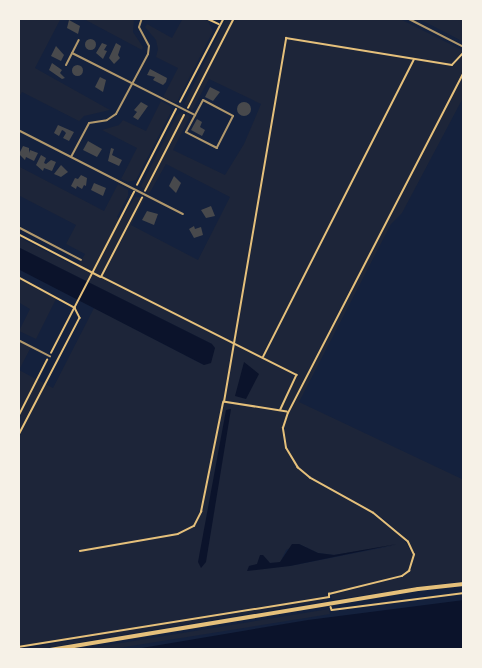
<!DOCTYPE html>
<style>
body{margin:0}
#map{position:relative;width:482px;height:668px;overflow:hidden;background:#14213d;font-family:"DejaVu Sans",sans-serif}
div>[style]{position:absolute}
.green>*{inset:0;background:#1d2539}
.water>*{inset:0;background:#0b132b}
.building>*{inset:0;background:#48494c}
.round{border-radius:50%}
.path>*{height:1.5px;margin:-0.75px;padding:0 0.75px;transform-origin:0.75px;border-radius:0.75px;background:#e5c07b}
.minor>*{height:2px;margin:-1px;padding:0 1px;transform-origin:1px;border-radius:1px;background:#b1986c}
.secondary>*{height:4px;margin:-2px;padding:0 2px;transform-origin:2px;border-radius:2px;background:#e5c07b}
span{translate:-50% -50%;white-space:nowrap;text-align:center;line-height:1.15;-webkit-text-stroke:6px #f6f1e7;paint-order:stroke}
.frame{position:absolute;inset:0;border:20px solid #f6f1e7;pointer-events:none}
</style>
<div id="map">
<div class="green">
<div style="clip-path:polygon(18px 18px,61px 18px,35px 68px,110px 110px,84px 116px,79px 121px,22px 92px,18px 99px)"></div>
<div style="clip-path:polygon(82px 18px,134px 19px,133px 32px,143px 47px,142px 50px)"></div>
<div style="clip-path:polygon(183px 18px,201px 18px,208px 21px,213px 31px,177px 102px,174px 102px,163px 97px,178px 68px,156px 57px,158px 49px,156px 40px,145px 27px,147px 24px,172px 38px)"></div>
<div style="clip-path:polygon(evenodd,226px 18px,398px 18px,464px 51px,464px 96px,402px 213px,391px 224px,299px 402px,464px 480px,464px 581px,332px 600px,332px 595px,403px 576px,412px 568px,414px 554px,409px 542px,384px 519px,310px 477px,295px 464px,286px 448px,284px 434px,285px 422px,294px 400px,283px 428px,283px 441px,291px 460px,305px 475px,372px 513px,403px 538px,413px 555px,408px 571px,402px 575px,328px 594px,328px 596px,194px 620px,327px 598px,327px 601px,34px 650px,18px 650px,108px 634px,18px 646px,18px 340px,31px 347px,19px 370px,53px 388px,94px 308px,204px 365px,212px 344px,18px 247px,18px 237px,77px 267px,85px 254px,66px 244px,76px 225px,18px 195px,18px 166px,104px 211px,118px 184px,128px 190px,128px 196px,117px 217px,121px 220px,135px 197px,145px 198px,131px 225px,198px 260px,230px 197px,166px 164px,149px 194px,141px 186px,177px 115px,181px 112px,190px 116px,173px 150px,225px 175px,244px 144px,261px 104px,209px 79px,192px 111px,184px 104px,226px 18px,299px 544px,318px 553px,334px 555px,396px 545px,290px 566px,249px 566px,280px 563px,286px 550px,299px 544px)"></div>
<div style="clip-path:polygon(416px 18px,464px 18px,464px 42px,427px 23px)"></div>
<div style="clip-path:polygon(161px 101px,170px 106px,171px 112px,136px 180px,128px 182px,121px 179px,137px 148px,102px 130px,119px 125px,123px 120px,146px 131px)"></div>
<div style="clip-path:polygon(18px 277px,56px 299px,36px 339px,19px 331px,30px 309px,18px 302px)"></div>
<div style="clip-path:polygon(329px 609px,330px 614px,106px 650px,78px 650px)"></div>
</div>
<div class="water">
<div style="clip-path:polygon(18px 247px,212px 344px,215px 348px,211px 363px,204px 365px,18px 269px)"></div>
<div style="clip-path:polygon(244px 362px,259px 374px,246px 399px,235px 396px)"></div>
<div style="clip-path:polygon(231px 409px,206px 562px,201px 568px,198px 562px,226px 410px)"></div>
<div style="clip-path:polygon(292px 544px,299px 544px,318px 553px,334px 555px,397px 544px,290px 566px,247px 571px,249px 566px,257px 564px,260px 555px,263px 555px,270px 563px,280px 562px)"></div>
<div style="clip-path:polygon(464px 600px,464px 650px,130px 650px,308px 620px)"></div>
</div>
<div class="building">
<div style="clip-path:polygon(69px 20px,80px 26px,78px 34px,67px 28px)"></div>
<div class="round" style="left:84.5px;top:38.5px;width:11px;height:11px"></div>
<div style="clip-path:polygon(102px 43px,107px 45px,104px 50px,107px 51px,103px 59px,96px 53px)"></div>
<div style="clip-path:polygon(116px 43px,121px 46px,118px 55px,120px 58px,114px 64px,109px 58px)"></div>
<div style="clip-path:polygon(56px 46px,64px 55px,61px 61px,51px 56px)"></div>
<div style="clip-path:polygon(52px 63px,62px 70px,60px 73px,65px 78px,62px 79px,49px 70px)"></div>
<div class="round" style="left:71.5px;top:64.5px;width:11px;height:11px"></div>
<div style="clip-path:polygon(150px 69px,167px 78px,166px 82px,163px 85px,153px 80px,155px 77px,147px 75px)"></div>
<div style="clip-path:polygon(100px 77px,106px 80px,103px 92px,95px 87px)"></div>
<div style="clip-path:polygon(210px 87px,220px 92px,213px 101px,205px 97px)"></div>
<div style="clip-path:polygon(141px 102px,148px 106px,138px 120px,133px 117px,137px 112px,134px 110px)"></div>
<div class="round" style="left:237px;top:102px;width:14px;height:14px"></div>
<div style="clip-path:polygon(197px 119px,202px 122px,200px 127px,205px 130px,202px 136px,191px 130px)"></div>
<div style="clip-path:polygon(58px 125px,74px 132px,69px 141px,63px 138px,66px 133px,64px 131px,62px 130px,59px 136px,54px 133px)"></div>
<div style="clip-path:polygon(88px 141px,102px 149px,97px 157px,83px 150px)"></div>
<div style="clip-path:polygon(23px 146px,29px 148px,29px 153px,30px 150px,38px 153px,34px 161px,26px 157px,25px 160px,19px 154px)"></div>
<div style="clip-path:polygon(111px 148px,114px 149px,112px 155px,122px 160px,119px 166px,108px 161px)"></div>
<div style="clip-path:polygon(41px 155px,46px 158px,44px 163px,46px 164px,51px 160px,56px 162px,52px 171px,44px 168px,43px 171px,36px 165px)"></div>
<div style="clip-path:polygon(61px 165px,68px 172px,61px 177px,54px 174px)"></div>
<div style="clip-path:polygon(81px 175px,87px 178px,86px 186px,84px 185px,82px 189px,77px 186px,76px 189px,71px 186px,75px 178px,78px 179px)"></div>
<div style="clip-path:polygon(174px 176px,181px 183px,176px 193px,169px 186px)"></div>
<div style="clip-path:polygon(94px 183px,106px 188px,103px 196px,91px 190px)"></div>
<div style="clip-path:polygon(211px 206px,215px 216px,206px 218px,201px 210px)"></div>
<div style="clip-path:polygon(147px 211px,158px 214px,154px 225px,142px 220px)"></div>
<div style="clip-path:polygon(194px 226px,195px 229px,201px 227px,203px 235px,194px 238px,189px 229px)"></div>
</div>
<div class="path">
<div style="left:206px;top:18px;width:14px;rotate:25deg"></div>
<div style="left:180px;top:102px;width:95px;rotate:-62.4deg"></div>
<div style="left:188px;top:108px;width:101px;rotate:-62.9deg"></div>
<div style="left:137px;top:185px;width:85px;rotate:-62.8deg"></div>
<div style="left:145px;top:191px;width:85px;rotate:-62.8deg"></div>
<div style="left:18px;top:234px;width:93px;rotate:27.4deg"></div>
<div style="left:101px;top:277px;width:89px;rotate:-62.6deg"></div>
<div style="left:18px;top:277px;width:65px;rotate:28.5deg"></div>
<div style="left:75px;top:308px;width:11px;rotate:63deg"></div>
<div style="left:80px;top:318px;width:134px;rotate:117.5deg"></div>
<div style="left:102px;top:277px;width:218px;rotate:26.7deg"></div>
<div style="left:297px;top:375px;width:38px;rotate:115deg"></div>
<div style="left:51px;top:353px;width:181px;rotate:-62.7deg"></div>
<div style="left:263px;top:357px;width:333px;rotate:-63.1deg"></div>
<div style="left:287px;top:412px;width:64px;rotate:-171deg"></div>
<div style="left:224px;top:402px;width:369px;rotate:-80.3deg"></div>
<div style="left:286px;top:38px;width:168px;rotate:9.2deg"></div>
<div style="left:452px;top:65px;width:18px;rotate:-47deg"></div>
<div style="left:18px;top:417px;width:64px;rotate:-63deg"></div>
<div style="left:80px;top:551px;width:99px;rotate:-9.8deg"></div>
<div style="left:178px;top:534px;width:18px;rotate:-27deg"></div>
<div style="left:194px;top:526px;width:16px;rotate:-63deg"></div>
<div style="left:201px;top:512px;width:111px;rotate:-78.6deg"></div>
<div style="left:331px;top:607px;width:3px;rotate:72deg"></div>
<div style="left:332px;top:610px;width:133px;rotate:-7.3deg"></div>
<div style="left:18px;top:647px;width:315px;rotate:-9.1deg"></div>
<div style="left:329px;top:597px;width:3px;rotate:-90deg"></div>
<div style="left:329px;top:594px;width:75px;rotate:-13.9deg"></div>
<div style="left:402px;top:576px;width:9px;rotate:-36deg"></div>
<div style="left:409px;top:571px;width:17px;rotate:-73deg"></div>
<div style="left:414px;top:555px;width:14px;rotate:-115deg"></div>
<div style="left:408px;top:542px;width:45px;rotate:-140.4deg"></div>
<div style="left:373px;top:513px;width:72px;rotate:-150.9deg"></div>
<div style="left:310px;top:478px;width:16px;rotate:-140deg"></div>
<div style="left:298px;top:468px;width:23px;rotate:-121deg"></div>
<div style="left:286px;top:448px;width:20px;rotate:-99deg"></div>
<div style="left:283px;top:428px;width:16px;rotate:-72deg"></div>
<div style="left:288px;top:413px;width:384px;rotate:-62.7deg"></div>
</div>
<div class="minor">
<div style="left:407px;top:18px;width:64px;rotate:27deg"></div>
<div style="left:72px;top:53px;width:138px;rotate:26.8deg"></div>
<div style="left:66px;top:65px;width:28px;rotate:-63deg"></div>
<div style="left:203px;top:100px;width:34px;rotate:28deg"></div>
<div style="left:233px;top:116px;width:36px;rotate:117deg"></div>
<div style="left:217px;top:148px;width:35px;rotate:-153deg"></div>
<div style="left:186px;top:132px;width:36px;rotate:-62deg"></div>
<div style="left:18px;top:130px;width:185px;rotate:27deg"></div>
<div style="left:71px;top:157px;width:38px;rotate:-62deg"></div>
<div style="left:89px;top:123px;width:18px;rotate:-9deg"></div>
<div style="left:107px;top:120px;width:11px;rotate:-34deg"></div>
<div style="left:116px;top:114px;width:68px;rotate:-61.9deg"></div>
<div style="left:148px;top:54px;width:8px;rotate:-83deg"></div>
<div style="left:149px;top:46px;width:21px;rotate:-118deg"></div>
<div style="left:139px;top:27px;width:9px;rotate:-72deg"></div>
<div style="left:18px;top:227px;width:71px;rotate:27.6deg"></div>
<div style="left:18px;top:340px;width:36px;rotate:27deg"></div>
</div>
<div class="secondary">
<div style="left:50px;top:650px;width:373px;rotate:-9.4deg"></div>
<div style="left:418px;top:589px;width:46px;rotate:-6.2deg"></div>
</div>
<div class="frame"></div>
</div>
